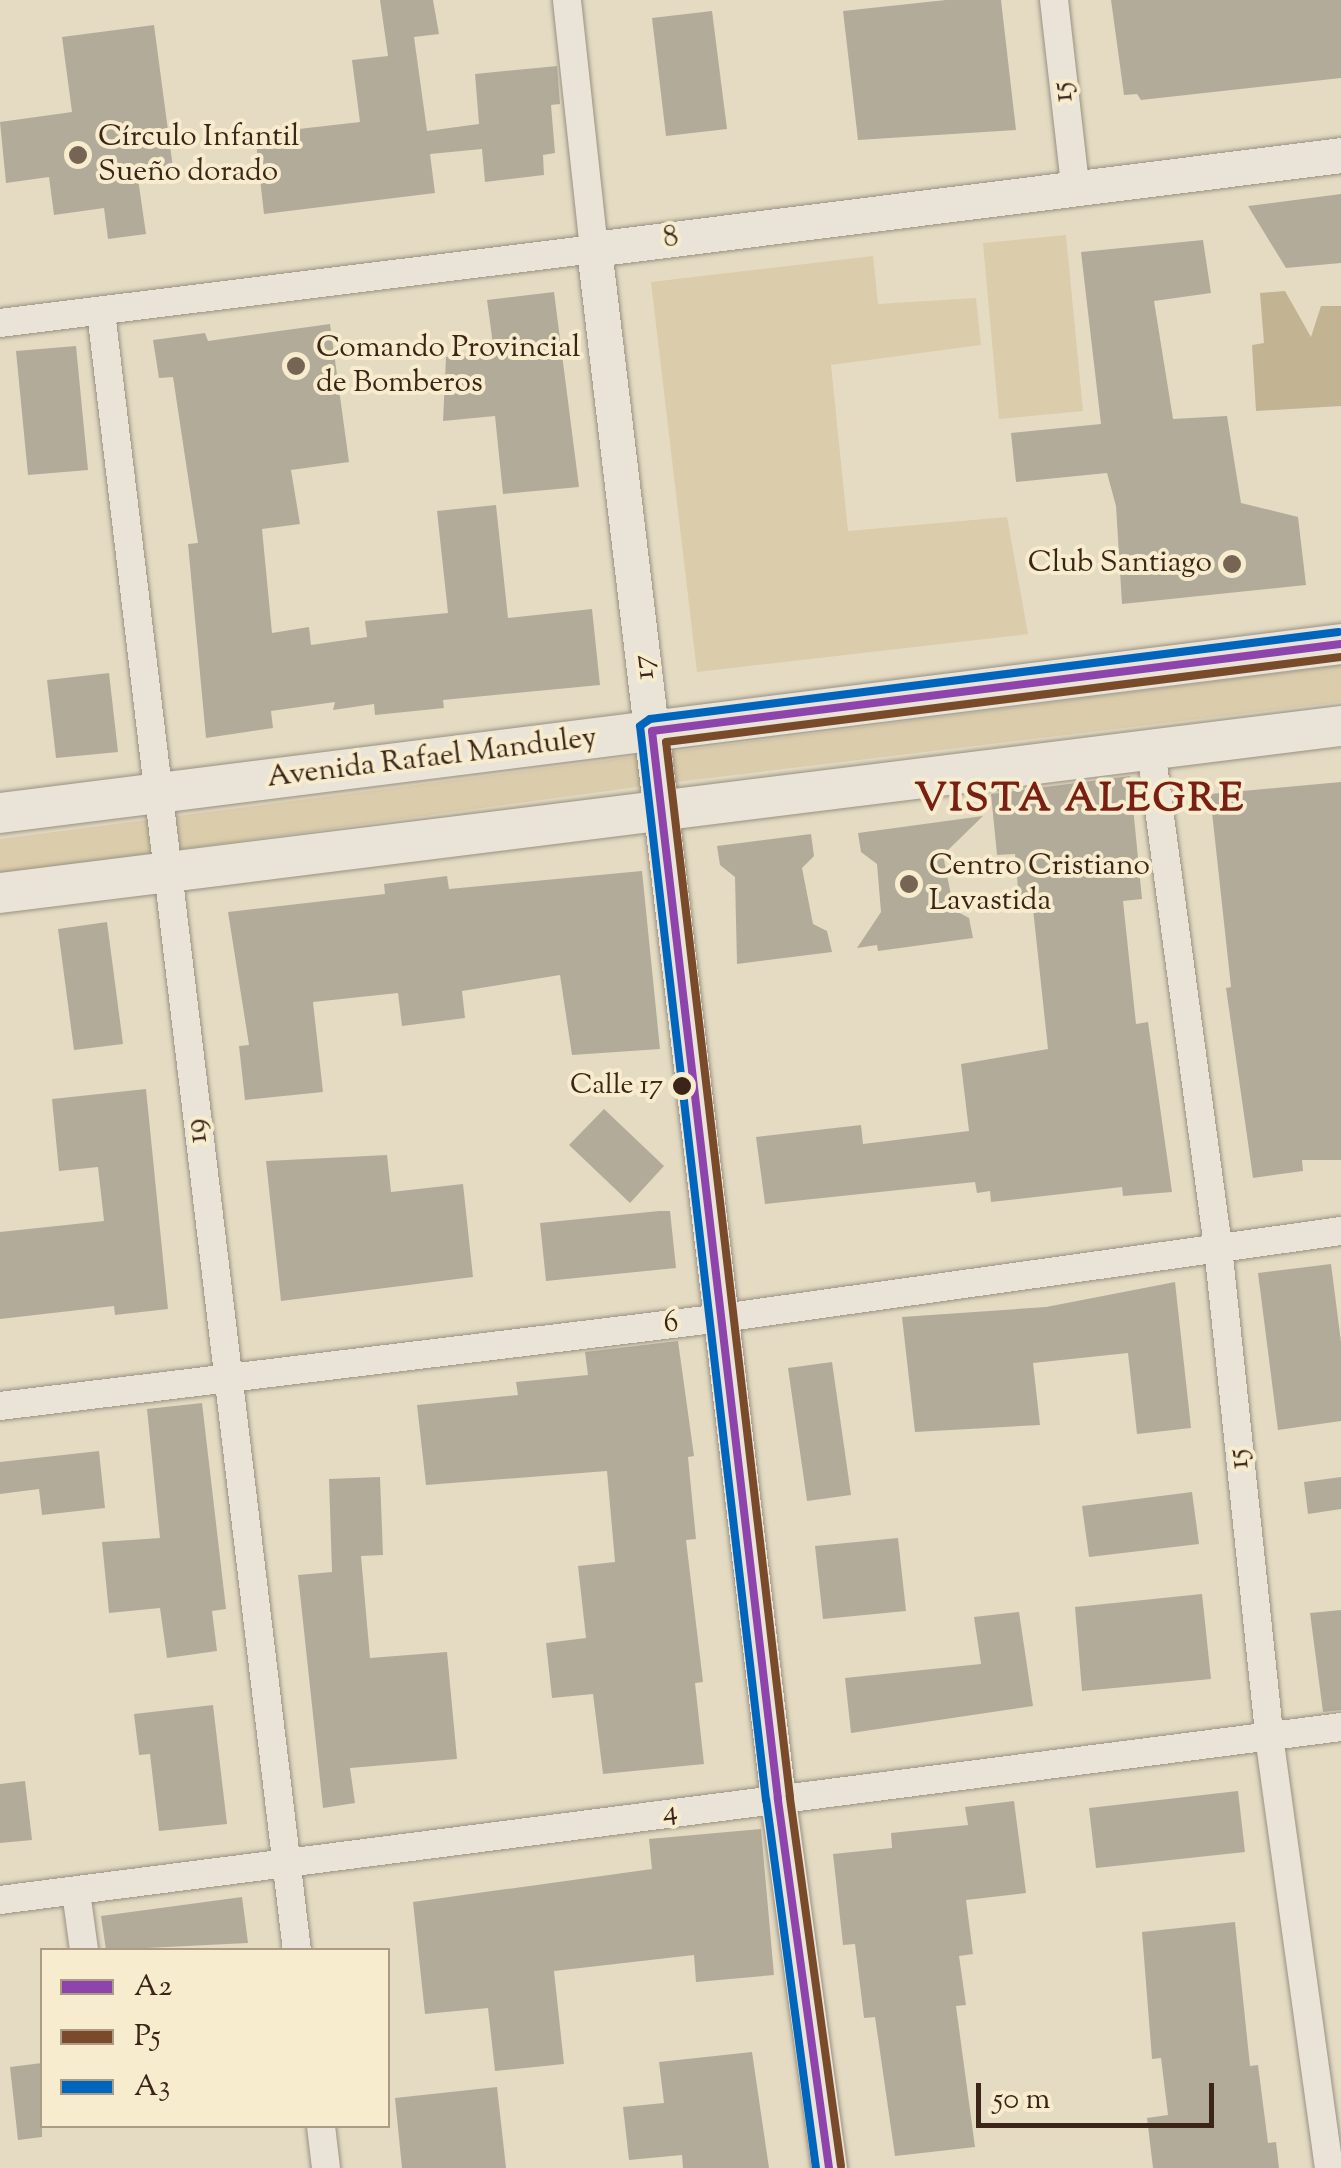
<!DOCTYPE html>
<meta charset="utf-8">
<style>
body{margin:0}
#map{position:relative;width:1341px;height:2168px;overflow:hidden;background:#e4dbc2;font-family:"Sorts Mill Goudy",serif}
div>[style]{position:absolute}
.green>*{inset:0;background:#dbcdab}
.water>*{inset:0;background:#c2b393}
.building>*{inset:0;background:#b3ab9a}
.roads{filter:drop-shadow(0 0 2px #999182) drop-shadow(0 0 2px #999182)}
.minor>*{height:28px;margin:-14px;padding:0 14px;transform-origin:14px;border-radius:14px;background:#e9e4d7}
.tertiary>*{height:35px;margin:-17.5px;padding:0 17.5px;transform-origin:17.5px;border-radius:17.5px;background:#e9e4d7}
.secondary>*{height:40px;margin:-20px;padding:0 20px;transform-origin:20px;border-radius:20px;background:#e9e4d7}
.bus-1>*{height:8px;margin:-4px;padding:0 4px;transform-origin:4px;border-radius:4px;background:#8e44ad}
.bus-2>*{height:8px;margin:-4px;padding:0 4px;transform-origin:4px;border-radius:4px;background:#7a4b2a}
.bus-3>*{height:8px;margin:-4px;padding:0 4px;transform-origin:4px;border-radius:4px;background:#0065bd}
.dots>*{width:28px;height:28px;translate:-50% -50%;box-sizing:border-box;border:5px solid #f7ecce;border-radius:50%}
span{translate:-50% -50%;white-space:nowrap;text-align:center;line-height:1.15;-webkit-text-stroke:8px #f7ecce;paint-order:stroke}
.bus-label{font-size:28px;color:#3b2519}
.right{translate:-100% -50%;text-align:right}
.street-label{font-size:30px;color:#3b2519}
.poi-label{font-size:30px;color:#3b2519}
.left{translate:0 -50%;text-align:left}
.district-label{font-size:40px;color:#7a1f14;font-weight:700;letter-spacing:2.5px}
.legend{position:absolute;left:40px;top:1948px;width:350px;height:180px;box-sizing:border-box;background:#f7ecce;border:2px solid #ac9c86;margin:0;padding:12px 18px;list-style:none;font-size:30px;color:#3b2519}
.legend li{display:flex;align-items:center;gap:20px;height:50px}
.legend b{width:50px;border:2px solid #ac9c86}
.scale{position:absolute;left:976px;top:2083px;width:238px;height:45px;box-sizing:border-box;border:5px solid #3b2519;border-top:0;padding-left:12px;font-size:30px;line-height:35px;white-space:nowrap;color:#3b2519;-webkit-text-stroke:8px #f7ecce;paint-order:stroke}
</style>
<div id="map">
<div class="green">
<div style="clip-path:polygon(1066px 235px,1083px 411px,999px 419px,983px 243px)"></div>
<div style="clip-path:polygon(873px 256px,878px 304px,976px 298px,981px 345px,831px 365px,848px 531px,1007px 517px,1028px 634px,697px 672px,651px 282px)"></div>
<div style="clip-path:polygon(1341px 665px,1341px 702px,659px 784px,0 874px,0 839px)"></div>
</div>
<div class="water">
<div style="clip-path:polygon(1285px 291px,1311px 337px,1321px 306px,1341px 306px,1341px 406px,1256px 411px,1252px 345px,1264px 343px,1260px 293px)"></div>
</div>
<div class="building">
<div style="clip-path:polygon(380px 0,433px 0,439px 34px,414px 37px,427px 131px,479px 124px,475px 74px,557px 66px,560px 104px,551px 105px,555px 153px,543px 155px,544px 175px,485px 182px,482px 149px,430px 154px,435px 193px,264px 214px,255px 134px,360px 122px,352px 60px,388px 56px)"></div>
<div style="clip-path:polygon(946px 0,1001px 0,1016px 130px,858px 140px,843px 11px)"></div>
<div style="clip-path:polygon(1111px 0,1341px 0,1341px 78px,1141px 100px,1137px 94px,1124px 95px)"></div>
<div style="clip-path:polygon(712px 11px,727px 129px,666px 136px,652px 18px)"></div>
<div style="clip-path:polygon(154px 25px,173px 168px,137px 172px,146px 234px,108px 239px,104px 208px,54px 215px,49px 177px,6px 183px,0 122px,72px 112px,62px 37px)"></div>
<div style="clip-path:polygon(1341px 194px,1341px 263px,1286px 268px,1248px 206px)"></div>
<div style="clip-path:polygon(1203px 240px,1211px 293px,1154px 301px,1173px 419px,1227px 416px,1241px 503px,1298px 517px,1306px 585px,1122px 604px,1116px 506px,1107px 473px,1016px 482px,1011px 433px,1101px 424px,1081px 252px)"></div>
<div style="clip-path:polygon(554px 292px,579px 487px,503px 494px,495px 416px,443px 421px,446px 357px,494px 352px,487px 300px)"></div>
<div style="clip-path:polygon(330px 324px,349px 462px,291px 470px,300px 524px,262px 529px,272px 633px,309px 627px,311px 645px,367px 637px,365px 621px,448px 613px,437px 511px,496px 505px,508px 618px,592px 609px,600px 685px,443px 700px,444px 708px,375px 715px,374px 704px,333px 710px,335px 702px,271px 711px,273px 728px,206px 738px,188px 544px,198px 543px,173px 377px,159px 378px,153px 340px,205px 333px,208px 341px)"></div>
<div style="clip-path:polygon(76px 346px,88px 470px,28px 475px,16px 351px)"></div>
<div style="clip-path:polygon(109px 673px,118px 752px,56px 758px,47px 680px)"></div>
<div style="clip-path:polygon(1130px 776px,1142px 899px,1123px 901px,1136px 1024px,1148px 1022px,1172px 1192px,1123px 1196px,1122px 1187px,991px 1202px,990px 1191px,977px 1193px,975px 1182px,765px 1204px,756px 1137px,861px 1125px,863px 1144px,969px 1131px,961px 1064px,1048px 1049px,1033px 909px,1020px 911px,1015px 854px,997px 855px,991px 794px)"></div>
<div style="clip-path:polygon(1341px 782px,1341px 1160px,1302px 1160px,1303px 1171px,1253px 1178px,1226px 988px,1231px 987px,1210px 794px)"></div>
<div style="clip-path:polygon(983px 816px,943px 855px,954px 910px,969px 918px,973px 938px,878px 951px,877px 945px,857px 948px,881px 912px,877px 864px,861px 852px,858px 833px)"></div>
<div style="clip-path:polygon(811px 834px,814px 856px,802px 868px,813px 924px,827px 931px,832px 952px,737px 964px,735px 877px,720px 865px,717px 846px)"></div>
<div style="clip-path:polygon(642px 871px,660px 1049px,572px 1055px,560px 975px,462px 991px,465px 1018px,402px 1026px,398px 993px,313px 1002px,323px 1092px,245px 1100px,239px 1046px,249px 1045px,228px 912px,385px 894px,384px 884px,447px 876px,449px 889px)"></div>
<div style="clip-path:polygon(107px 922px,123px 1044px,74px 1050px,58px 929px)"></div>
<div style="clip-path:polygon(146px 1089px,168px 1309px,115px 1315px,114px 1306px,0 1319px,0 1232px,104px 1221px,98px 1167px,59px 1171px,52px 1099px)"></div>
<div style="clip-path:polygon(604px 1109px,664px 1166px,630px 1203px,569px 1145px)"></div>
<div style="clip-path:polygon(387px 1155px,391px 1192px,463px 1184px,473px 1277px,281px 1301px,266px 1161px)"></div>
<div style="clip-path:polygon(659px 1211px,670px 1211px,676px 1268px,546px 1281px,540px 1223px)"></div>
<div style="clip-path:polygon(1331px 1264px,1341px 1342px,1341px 1421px,1278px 1430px,1258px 1273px)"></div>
<div style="clip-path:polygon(1175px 1282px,1191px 1428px,1137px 1434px,1128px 1353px,1033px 1363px,1040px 1425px,915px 1432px,902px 1317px,1046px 1307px)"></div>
<div style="clip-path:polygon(678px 1341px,694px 1456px,688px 1457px,696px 1539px,686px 1540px,703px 1682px,695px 1683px,704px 1764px,603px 1774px,593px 1694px,552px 1698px,546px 1643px,586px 1638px,578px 1566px,615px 1562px,607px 1471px,426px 1485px,417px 1405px,518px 1395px,516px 1382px,588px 1375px,585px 1352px)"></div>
<div style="clip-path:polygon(832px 1362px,851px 1495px,807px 1501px,788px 1368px)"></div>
<div style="clip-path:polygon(202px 1403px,226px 1609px,212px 1611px,217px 1651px,167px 1658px,160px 1608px,109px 1613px,102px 1542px,160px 1538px,147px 1409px)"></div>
<div style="clip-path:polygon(99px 1451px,105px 1508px,42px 1515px,39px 1489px,0 1494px,0 1462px)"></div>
<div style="clip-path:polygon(380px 1477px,383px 1555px,361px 1556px,370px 1658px,447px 1652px,457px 1759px,350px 1768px,355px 1803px,323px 1808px,298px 1575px,332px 1572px,329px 1479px)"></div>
<div style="clip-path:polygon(1341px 1477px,1341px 1509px,1308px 1514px,1304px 1482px)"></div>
<div style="clip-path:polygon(1192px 1492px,1199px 1544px,1089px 1557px,1082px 1506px)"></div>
<div style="clip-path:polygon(898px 1538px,906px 1611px,823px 1619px,815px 1546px)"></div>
<div style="clip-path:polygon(1202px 1594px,1211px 1679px,1082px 1691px,1075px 1607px)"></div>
<div style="clip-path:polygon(1341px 1610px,1341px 1710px,1323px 1712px,1310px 1613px)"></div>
<div style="clip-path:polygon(1019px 1612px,1033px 1706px,851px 1733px,845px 1678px,981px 1664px,974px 1617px)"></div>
<div style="clip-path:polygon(213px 1705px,227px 1824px,159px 1831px,150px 1754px,139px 1755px,134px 1714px)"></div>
<div style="clip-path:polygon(25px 1781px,32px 1840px,0 1843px,0 1784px)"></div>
<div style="clip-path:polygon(1238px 1791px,1245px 1852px,1096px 1868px,1089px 1808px)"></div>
<div style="clip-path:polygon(1014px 1801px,1026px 1893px,966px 1900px,973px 1954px,959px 1956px,966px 2005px,956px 2006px,975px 2147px,895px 2156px,875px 2017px,864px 2018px,855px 1944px,843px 1945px,833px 1854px,892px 1848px,891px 1833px,968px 1825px,965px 1807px)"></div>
<div style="clip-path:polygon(761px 1829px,774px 1975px,696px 1982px,694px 1955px,554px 1971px,564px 2064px,495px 2071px,488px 2008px,425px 2014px,413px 1902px,652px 1869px,649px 1839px)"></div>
<div style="clip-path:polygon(242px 1897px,248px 1943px,106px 1950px,101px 1916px)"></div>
<div style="clip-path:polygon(1235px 1922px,1250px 2066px,1258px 2065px,1268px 2143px,1276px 2142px,1279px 2168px,1153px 2168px,1147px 2118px,1168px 2115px,1161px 2058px,1152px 2059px,1142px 1932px)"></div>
<div style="clip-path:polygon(752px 2052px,769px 2168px,683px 2168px,682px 2155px,629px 2160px,623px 2107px,664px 2103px,659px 2062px)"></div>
<div style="clip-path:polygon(42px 2063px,42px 2137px,18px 2140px,10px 2067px)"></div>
<div style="clip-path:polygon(497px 2087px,506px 2168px,402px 2168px,395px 2098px)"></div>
</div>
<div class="roads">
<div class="minor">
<div style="left:1054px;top:0;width:186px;rotate:83.5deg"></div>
<div style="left:101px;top:312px;width:1650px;rotate:83.18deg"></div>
<div style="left:0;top:323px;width:599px;rotate:-7.1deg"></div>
<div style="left:594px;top:249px;width:250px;rotate:-96.2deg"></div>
<div style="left:1151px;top:750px;width:501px;rotate:82.32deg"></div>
<div style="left:1218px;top:1247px;width:492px;rotate:84deg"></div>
<div style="left:1269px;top:1736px;width:436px;rotate:82.1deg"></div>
<div style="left:0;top:1406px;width:727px;rotate:-6.95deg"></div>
<div style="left:722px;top:1318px;width:625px;rotate:-8deg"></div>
<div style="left:76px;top:1892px;width:59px;rotate:82.1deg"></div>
<div style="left:0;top:1900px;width:1352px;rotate:-7.35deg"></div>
<div style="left:321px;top:2126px;width:42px;rotate:83.2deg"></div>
</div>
<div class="tertiary">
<div style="left:829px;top:2168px;width:373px;rotate:-97.9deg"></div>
<div style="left:778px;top:1799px;width:1561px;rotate:-96.77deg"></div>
<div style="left:594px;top:249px;width:753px;rotate:-7.17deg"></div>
</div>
<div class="secondary">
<div style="left:0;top:813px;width:1352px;rotate:-7.18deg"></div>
<div style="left:0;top:893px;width:1351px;rotate:-7.1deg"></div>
</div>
</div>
<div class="bus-1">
<div style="left:829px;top:2168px;width:373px;rotate:-97.9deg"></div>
<div style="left:778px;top:1799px;width:1075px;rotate:-96.73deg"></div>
<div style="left:652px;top:731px;width:694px;rotate:-7.2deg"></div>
</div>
<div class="bus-2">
<div style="left:841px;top:2166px;width:373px;rotate:-97.9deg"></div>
<div style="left:790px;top:1797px;width:1062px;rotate:-96.7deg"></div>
<div style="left:666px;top:742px;width:680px;rotate:-7.18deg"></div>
</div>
<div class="bus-3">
<div style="left:816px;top:2168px;width:371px;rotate:-97.7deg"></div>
<div style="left:766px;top:1800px;width:1081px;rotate:-96.69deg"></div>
<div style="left:640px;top:726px;width:12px;rotate:-35deg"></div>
<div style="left:650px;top:719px;width:694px;rotate:-7.2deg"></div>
</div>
<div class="dots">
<div style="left:78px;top:155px;background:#766554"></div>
<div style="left:296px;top:366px;background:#766554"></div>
<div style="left:1232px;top:564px;background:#766554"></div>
<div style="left:909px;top:884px;background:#766554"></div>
<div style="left:682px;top:1086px;background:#3b2519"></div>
</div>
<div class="bus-label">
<span class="right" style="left:663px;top:1086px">Calle 17</span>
</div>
<div class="street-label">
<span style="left:1064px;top:92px;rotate:-96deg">15</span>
<span style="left:671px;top:239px;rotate:-8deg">8</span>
<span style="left:645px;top:667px;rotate:-97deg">17</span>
<span style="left:432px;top:759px;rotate:-7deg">Avenida Rafael Manduley</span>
<span style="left:198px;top:1131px;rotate:-97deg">19</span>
<span style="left:671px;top:1324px;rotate:-7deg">6</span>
<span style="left:1240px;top:1459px;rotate:-96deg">15</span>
<span style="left:670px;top:1813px;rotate:-7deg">4</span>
</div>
<div class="poi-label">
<span class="left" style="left:98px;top:155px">Círculo Infantil<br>Sueño dorado</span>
<span class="left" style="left:316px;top:366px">Comando Provincial<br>de Bomberos</span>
<span class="right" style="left:1212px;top:564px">Club Santiago</span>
<span class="left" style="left:929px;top:884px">Centro Cristiano<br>Lavastida</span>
</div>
<div class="district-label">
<span style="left:1080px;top:801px">VISTA ALEGRE</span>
</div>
<ul class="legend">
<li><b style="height:12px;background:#8e44ad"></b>A2</li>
<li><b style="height:12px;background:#7a4b2a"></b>P5</li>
<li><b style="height:12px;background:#0065bd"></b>A3</li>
</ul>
<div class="scale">50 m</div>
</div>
